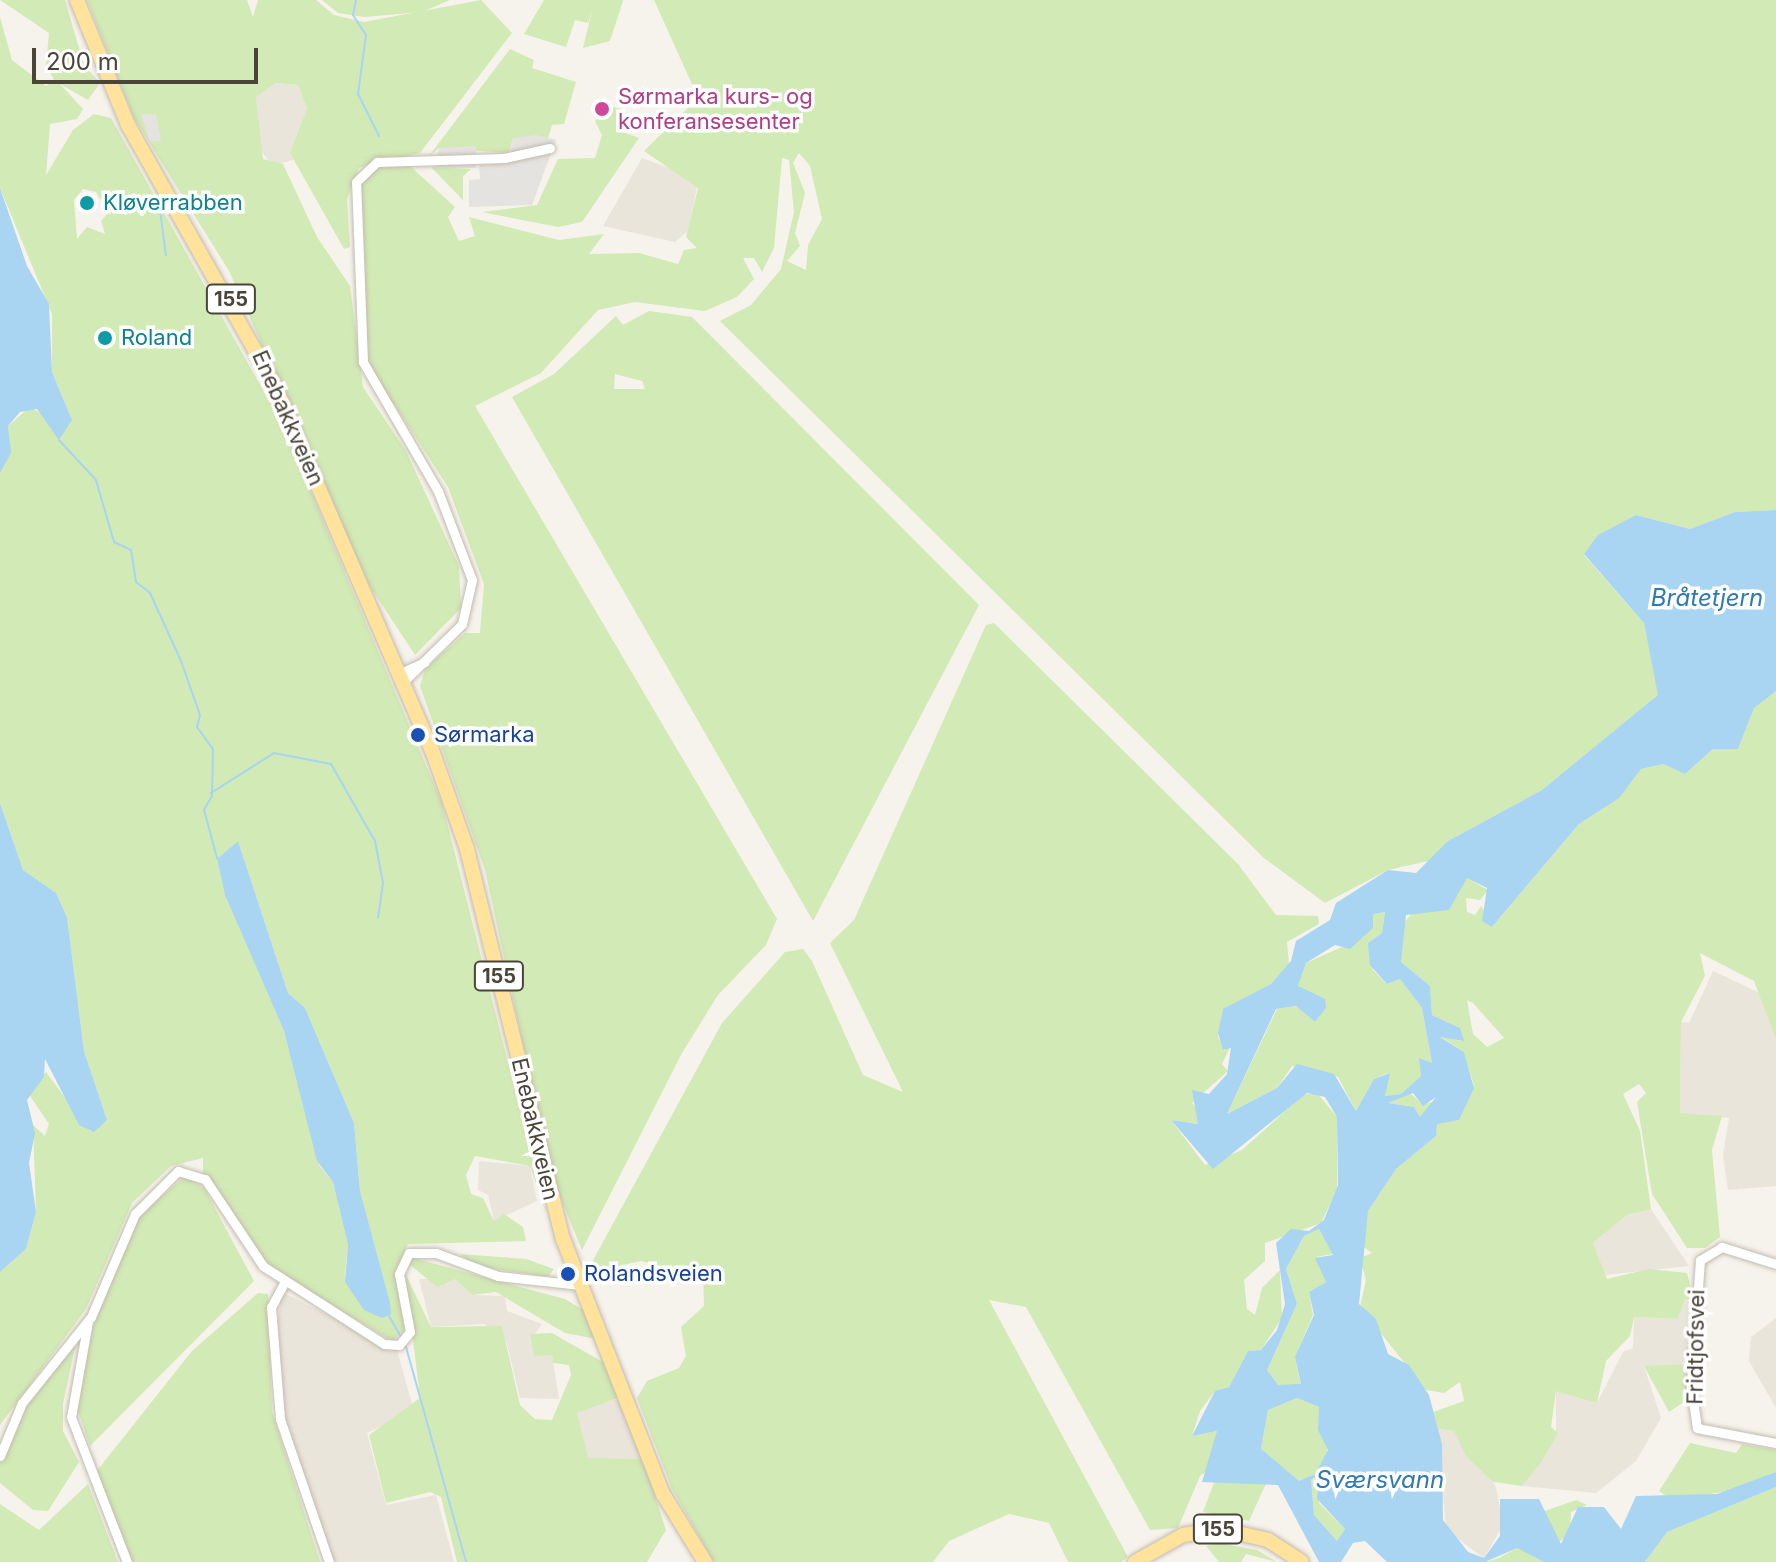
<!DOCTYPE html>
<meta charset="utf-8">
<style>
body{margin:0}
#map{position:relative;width:1776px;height:1562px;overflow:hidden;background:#f6f3ec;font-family:Inter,sans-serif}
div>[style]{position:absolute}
.residential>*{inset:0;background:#eae5da}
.green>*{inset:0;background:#d2eab5}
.parking>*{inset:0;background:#e5e3e0}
.water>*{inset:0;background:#a9d4f2}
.stream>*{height:2px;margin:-1px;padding:0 1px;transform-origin:1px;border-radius:1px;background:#a9d4f2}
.roads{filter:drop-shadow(0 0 2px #c2bbae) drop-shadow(0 0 2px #c2bbae)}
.minor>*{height:9px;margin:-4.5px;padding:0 4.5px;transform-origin:4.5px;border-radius:4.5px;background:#fff}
.primary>*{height:14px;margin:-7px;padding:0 7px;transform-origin:7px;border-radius:7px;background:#ffe39c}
.dots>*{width:22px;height:22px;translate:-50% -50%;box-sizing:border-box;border:4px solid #fff;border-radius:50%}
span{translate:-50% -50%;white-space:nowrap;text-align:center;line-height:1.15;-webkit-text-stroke:7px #fff;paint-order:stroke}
.shield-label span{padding:2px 6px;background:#fff;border:2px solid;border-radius:6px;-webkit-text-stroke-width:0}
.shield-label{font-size:20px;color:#4b4439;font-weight:700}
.hotel-label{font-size:22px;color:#b23c85}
.left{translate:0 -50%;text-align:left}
.culture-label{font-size:22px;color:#0d838f}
.street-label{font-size:22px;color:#4b4439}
.transit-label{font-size:22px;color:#164399}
.water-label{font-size:24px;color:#2e7ab2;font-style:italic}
.scale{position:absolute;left:32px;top:48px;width:226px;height:36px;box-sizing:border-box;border:4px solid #4b4439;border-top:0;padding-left:10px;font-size:24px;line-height:28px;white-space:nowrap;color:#4b4439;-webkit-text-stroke:6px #fff;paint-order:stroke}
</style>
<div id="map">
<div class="residential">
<div style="clip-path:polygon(276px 83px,298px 85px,307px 109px,293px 160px,272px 166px,259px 147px,256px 97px)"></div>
<div style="clip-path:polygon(642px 158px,691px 176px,697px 187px,688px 231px,675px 242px,603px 226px)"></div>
<div style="clip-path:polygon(1713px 971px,1760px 993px,1776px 1039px,1776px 1186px,1728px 1190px,1723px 1155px,1729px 1118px,1680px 1113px,1681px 1022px,1689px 1023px)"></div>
<div style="clip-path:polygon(479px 1161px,530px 1166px,537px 1201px,494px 1221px,488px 1195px,478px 1190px)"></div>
<div style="clip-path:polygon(1651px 1209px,1689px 1266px,1605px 1275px,1593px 1243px,1627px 1215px)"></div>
<div style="clip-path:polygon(455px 1279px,472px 1295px,505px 1296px,507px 1311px,542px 1324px,530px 1341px,552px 1355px,559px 1399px,520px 1398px,506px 1340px,484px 1324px,431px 1327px,419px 1279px)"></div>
<div style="clip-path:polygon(282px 1292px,397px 1350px,414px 1411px,367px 1433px,386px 1505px,436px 1495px,454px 1562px,323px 1562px,286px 1424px,277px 1328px)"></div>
<div style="clip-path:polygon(1685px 1299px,1694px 1300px,1688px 1364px,1644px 1366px,1661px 1418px,1636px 1461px,1596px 1493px,1522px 1486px,1556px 1434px,1556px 1390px,1597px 1403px,1623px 1352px,1633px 1348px,1634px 1317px,1678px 1319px)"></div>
<div style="clip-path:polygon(1776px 1318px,1776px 1408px,1749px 1361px,1751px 1337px)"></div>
<div style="clip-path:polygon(586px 1398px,620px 1400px,646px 1465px,587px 1463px,570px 1409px)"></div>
<div style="clip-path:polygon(1438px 1429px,1454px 1431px,1496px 1487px,1503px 1525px,1484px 1558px,1446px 1530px)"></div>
</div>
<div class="green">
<div style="clip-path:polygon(evenodd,0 0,65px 0,84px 65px,100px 83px,88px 100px,60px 84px,83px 109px,77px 119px,50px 124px,46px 175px,73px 130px,94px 114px,111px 118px,283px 426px,442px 803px,546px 1212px,530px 1166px,475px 1156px,466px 1175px,471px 1194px,483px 1198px,494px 1221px,504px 1214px,523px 1227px,526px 1241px,408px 1244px,395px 1273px,405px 1329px,392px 1341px,270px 1268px,203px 1173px,203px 1158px,171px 1166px,132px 1203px,86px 1309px,0 1425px,0 1272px,26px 1249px,36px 1212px,33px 1125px,45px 1136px,49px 1124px,28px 1093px,46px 1072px,90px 1131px,107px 1120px,84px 1051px,67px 917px,56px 893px,23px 870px,0 803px,0 473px,10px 447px,8px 426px,30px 407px,49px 418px,60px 439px,70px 415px,52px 372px,52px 314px,0 188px,0 17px,12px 60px,46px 86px,54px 80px,46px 65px,49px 33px,0 0,83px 189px,96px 192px,108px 213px,101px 221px,105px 234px,87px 227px,77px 239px,74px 200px,83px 189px,0 0,238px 841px,288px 993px,305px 1008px,354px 1123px,360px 1191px,390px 1306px,382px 1318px,363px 1307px,345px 1276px,348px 1245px,333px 1182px,319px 1165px,284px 1031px,225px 894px,217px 859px,238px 841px)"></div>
<div style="clip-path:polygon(87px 0,247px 0,253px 17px,258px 0,316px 0,334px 15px,364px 22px,481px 0,512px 33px,420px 153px,359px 168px,347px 199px,350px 247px,344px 249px,290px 153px,307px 109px,298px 85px,276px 83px,256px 97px,263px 159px,283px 164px,317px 237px,350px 286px,363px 387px,406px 451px,459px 566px,461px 608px,415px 655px,369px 585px,229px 271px,134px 118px)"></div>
<div style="clip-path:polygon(322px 0,450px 0,422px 12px,364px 17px,338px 13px)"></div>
<div style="clip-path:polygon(544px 0,622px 0,623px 1px,610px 41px,583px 48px,592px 11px,588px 23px,575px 20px,566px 47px,524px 34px)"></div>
<div style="clip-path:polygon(evenodd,654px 0,1776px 0,1776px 510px,1735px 512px,1690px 529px,1636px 515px,1584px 555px,1644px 623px,1659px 695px,1542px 790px,1448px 841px,1437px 859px,1388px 870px,1325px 903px,1264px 858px,720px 321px,751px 305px,781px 269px,794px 212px,789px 160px,782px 158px,774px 248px,762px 272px,754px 258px,743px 258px,754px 279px,737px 297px,705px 311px,635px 302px,598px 310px,541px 373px,475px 406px,777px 919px,766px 945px,718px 995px,682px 1053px,582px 1250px,552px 1177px,485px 870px,420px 686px,425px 669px,465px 633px,480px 633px,484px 584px,448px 487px,392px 401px,386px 403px,364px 353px,359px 183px,381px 165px,410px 166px,455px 207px,448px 217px,459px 241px,475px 236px,469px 217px,559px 240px,604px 234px,589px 254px,639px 253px,678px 264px,684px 250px,697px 248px,686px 237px,698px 188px,644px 151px,690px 106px,695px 91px,654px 0,799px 153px,810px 166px,822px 219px,808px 245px,806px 270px,787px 261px,800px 246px,795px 233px,805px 193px,793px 163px,799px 153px)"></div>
<div style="clip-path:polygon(510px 49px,534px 60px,532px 68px,576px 82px,564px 124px,552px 125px,548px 138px,513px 138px,509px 153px,439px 148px,429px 156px)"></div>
<div style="clip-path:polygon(613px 107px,621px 109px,620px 131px,639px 138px,582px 222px,558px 227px,482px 212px,537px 205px,558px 159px,595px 158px,602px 135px,595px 121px)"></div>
<div style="clip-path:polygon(431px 167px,471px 169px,463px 176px,463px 200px)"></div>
<div style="clip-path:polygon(evenodd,649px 311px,692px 317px,979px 605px,813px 921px,512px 397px,554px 374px,616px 316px,623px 325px,649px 311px,615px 374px,642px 381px,645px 389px,614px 389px,615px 374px)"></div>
<div style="clip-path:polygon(994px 623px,1238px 864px,1276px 915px,1318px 916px,1319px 924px,1287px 942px,1289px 964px,1271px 984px,1223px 1010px,1218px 1036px,1224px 1051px,1231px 1045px,1222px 1064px,1228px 1071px,1192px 1103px,1201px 1112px,1198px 1124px,1171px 1120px,1205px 1165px,1242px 1150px,1304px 1094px,1318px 1094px,1337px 1117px,1337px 1190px,1321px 1223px,1265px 1243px,1265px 1261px,1244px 1280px,1247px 1309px,1255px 1315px,1262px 1288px,1280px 1270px,1282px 1318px,1261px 1350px,1248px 1351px,1229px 1387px,1215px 1391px,1200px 1411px,1192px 1436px,1217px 1431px,1213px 1466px,1200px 1476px,1178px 1528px,1150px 1530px,1026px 1307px,989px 1300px,1128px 1557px,1121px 1562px,1068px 1562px,1049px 1523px,1009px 1514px,949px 1541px,933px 1562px,714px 1562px,672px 1489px,637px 1398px,647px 1381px,679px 1368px,686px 1356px,681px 1327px,704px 1306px,703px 1276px,641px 1261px,594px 1271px,591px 1264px,722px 1023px,785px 952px,803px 949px,812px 961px,863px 1075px,903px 1092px,830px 943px,854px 920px,986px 625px)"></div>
<div style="clip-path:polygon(evenodd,1776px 691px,1776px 1039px,1754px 981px,1700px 953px,1705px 976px,1681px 1022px,1680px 1113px,1722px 1116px,1712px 1150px,1720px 1237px,1705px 1248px,1687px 1248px,1652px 1194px,1637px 1102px,1646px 1093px,1639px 1084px,1623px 1094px,1640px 1131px,1651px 1209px,1627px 1215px,1593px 1243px,1607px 1279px,1649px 1269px,1687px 1273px,1694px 1300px,1685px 1299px,1678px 1319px,1634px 1317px,1630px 1336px,1606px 1361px,1597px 1403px,1556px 1391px,1551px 1427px,1558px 1433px,1542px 1461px,1522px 1486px,1493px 1482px,1466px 1456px,1454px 1431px,1438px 1429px,1433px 1412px,1464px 1401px,1460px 1382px,1444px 1393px,1426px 1390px,1360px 1307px,1366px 1280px,1360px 1258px,1372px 1253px,1360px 1244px,1368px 1211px,1396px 1169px,1436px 1136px,1437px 1123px,1459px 1120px,1474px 1086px,1464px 1052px,1440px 1036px,1461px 1041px,1460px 1028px,1432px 1015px,1430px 986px,1401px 962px,1401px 926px,1416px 909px,1439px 910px,1467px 878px,1488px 890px,1480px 900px,1466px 898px,1467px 912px,1475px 915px,1481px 906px,1493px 926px,1579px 824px,1618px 798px,1641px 769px,1663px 764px,1685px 774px,1713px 749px,1738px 749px,1754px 707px,1776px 691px,1467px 1000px,1473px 1003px,1504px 1038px,1487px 1047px,1473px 1034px,1467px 1000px)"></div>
<div style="clip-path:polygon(1385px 912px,1382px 933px,1368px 943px,1373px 970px,1387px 984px,1400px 979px,1422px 1008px,1432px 1063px,1422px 1063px,1421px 1076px,1401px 1094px,1385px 1096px,1388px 1073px,1374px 1079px,1356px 1111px,1338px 1077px,1292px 1066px,1277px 1088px,1227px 1114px,1277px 1009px,1296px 1006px,1315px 1022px,1325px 1008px,1298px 986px,1306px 963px,1364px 937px,1373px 914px)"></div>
<div style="clip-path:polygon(1410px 1093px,1422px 1104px,1435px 1102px,1420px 1117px,1414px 1107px,1388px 1103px)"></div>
<div style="clip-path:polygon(185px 1176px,204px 1188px,254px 1281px,90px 1446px,75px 1403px,94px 1324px,138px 1217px)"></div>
<div style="clip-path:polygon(1319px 1229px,1333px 1254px,1316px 1257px,1326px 1282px,1309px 1292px,1313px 1315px,1295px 1358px,1301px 1385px,1278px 1385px,1267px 1370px,1297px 1304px,1286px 1269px,1304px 1236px)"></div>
<div style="clip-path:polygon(460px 1254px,526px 1259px,554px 1269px,548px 1277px,474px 1266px)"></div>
<div style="clip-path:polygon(413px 1258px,565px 1299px,583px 1310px,597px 1339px,565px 1333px,496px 1292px,472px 1295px,455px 1279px,437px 1287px,409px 1264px)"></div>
<div style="clip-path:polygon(405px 1273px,431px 1327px,502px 1326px,520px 1405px,535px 1419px,552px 1420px,571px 1375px,569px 1365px,553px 1363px,552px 1355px,534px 1356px,530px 1334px,552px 1333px,608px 1365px,620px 1397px,577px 1413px,588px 1458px,643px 1459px,666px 1530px,647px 1562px,457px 1562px,441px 1497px,430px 1492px,386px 1503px,369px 1435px,420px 1398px)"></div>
<div style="clip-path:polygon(258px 1293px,268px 1294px,272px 1412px,320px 1562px,131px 1562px,96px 1472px,192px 1351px)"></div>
<div style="clip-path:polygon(77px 1337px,63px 1404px,63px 1431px,79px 1462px,48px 1511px,33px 1510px,0 1483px,0 1461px,24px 1409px)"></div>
<div style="clip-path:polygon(1685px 1364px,1687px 1400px,1669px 1412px,1644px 1366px)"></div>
<div style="clip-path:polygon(1297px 1398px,1319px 1407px,1328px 1454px,1315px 1474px,1299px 1481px,1271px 1465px,1261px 1449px,1268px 1410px)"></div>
<div style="clip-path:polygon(1690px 1443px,1736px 1453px,1742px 1444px,1776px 1450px,1776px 1472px,1735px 1490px,1672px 1500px,1659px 1491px)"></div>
<div style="clip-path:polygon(1319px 1478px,1319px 1503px,1345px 1529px,1337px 1541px,1314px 1515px,1311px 1479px)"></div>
<div style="clip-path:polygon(1268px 1479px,1249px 1521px,1203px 1512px,1215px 1480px)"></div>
<div style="clip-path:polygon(88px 1484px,118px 1562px,0 1562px,0 1504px,39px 1530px)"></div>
<div style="clip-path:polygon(1776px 1487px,1776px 1562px,1645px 1562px,1667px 1532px)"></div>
<div style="clip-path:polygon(1576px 1500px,1587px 1505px,1571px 1512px,1570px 1533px,1558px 1543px,1542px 1512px)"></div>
<div style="clip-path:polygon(1219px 1543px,1257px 1550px,1277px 1562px,1246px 1554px,1241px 1562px,1219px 1562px,1206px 1546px)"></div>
<div style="clip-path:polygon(1517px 1548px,1544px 1562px,1485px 1562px,1499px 1558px)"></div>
</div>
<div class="parking">
<div style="clip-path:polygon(141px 114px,156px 114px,161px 141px,149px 141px)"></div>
<div style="clip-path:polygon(536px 135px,556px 140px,532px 205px,469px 207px,469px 180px,480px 179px,479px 165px,508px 163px,513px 138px)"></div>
<div style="clip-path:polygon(476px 146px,476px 168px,436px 168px,439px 148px)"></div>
</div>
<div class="water">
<div style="clip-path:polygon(0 188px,27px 266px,49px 304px,52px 372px,72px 420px,59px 440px,37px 409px,20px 412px,8px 426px,11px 453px,0 473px)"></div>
<div style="clip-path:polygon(evenodd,1776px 510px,1776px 691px,1754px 708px,1738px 749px,1713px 749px,1685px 774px,1663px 764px,1641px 769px,1619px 798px,1579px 824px,1492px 927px,1482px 921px,1487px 888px,1467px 878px,1449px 910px,1406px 915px,1401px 962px,1430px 986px,1432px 1015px,1460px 1028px,1464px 1041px,1440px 1037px,1464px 1052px,1474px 1088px,1459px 1120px,1437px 1124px,1436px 1136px,1396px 1169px,1368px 1211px,1359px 1304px,1376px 1319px,1388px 1354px,1409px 1365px,1429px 1395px,1442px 1444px,1443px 1520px,1468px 1552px,1484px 1558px,1500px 1536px,1500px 1499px,1539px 1499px,1561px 1544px,1578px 1507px,1604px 1507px,1621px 1529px,1636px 1496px,1717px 1494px,1776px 1472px,1776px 1487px,1667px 1532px,1645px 1562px,1544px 1562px,1517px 1548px,1485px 1562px,1387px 1562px,1365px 1541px,1353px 1543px,1341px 1562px,1319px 1562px,1278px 1485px,1202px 1482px,1217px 1431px,1192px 1436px,1215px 1391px,1229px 1387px,1248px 1351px,1261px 1350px,1277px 1330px,1285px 1304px,1276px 1243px,1291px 1229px,1309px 1231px,1324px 1220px,1338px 1185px,1337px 1117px,1325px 1097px,1307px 1093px,1213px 1169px,1171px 1120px,1198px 1124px,1192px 1090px,1209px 1094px,1227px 1074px,1231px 1048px,1223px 1050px,1218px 1033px,1223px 1009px,1271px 984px,1291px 961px,1296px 941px,1330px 920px,1336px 903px,1388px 870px,1416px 873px,1448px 841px,1542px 790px,1658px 695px,1644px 623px,1584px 554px,1598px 535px,1636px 515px,1690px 529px,1735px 512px,1776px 510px,1385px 912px,1382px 933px,1368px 943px,1370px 965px,1387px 984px,1400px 979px,1422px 1008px,1432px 1063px,1419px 1058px,1421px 1076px,1401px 1094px,1385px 1096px,1390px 1073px,1374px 1079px,1356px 1111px,1334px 1074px,1297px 1064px,1277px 1088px,1227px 1114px,1276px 1009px,1296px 1006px,1315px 1022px,1326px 1008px,1325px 999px,1298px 986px,1306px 963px,1335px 945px,1350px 949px,1373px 928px,1373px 914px,1385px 912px,1776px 510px,1413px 1093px,1423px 1106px,1436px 1097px,1420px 1117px,1414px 1107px,1388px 1103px,1413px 1093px,1776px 510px,1319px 1229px,1333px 1255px,1315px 1258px,1326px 1282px,1309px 1292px,1314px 1315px,1295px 1357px,1301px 1384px,1278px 1385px,1267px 1370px,1297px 1304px,1286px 1269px,1304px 1236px,1319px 1229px,1776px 510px,1297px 1398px,1319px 1407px,1318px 1430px,1328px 1450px,1315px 1474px,1299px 1481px,1261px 1449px,1268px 1410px,1297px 1398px,1776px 510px,1319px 1477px,1317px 1499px,1345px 1529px,1337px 1541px,1314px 1515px,1311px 1479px,1319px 1477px)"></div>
<div style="clip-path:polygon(0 803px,23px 870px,56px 893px,67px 917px,84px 1051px,107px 1120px,94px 1132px,79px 1125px,45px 1059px,44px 1077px,27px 1100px,35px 1133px,29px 1163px,36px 1212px,26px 1249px,0 1272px)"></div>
<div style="clip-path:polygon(238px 841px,288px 993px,305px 1008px,354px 1123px,360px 1191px,390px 1303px,391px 1314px,382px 1318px,364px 1310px,345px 1282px,348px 1245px,333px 1182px,317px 1161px,284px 1031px,225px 895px,217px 859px)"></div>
</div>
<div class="stream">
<div style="left:356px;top:0;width:15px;rotate:101deg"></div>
<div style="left:353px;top:15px;width:24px;rotate:57deg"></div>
<div style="left:366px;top:35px;width:60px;rotate:97.7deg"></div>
<div style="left:358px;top:94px;width:47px;rotate:63.4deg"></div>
<div style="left:160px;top:210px;width:46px;rotate:82.6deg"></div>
<div style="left:59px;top:440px;width:54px;rotate:47.2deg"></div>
<div style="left:96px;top:480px;width:65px;rotate:73.8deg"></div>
<div style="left:114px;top:542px;width:19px;rotate:25deg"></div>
<div style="left:131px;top:550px;width:32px;rotate:81deg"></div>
<div style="left:136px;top:582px;width:18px;rotate:38deg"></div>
<div style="left:150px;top:593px;width:75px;rotate:65.5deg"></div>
<div style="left:181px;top:661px;width:57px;rotate:70.6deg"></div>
<div style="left:200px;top:715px;width:12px;rotate:104deg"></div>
<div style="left:197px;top:727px;width:27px;rotate:54deg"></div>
<div style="left:213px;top:749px;width:47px;rotate:91.2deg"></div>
<div style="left:212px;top:796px;width:16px;rotate:120deg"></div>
<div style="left:204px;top:810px;width:50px;rotate:74.8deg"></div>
<div style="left:211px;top:793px;width:75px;rotate:-32.4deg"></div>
<div style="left:274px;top:753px;width:58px;rotate:10.9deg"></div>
<div style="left:331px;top:764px;width:89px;rotate:60.3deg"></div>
<div style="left:375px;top:841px;width:43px;rotate:79.2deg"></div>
<div style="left:383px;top:883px;width:35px;rotate:98deg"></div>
<div style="left:389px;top:1316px;width:24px;rotate:60deg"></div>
<div style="left:406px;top:1347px;width:223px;rotate:74.4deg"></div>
</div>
<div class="roads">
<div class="minor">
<div style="left:400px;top:673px;width:27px;rotate:-24deg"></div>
<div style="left:404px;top:681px;width:81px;rotate:-44.5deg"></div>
<div style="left:462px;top:624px;width:45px;rotate:-77.2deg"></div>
<div style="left:472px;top:580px;width:95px;rotate:-110.9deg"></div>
<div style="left:438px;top:491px;width:149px;rotate:-120.2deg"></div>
<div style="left:363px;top:362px;width:180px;rotate:-92.2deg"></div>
<div style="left:356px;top:182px;width:29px;rotate:-44deg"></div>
<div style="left:377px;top:162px;width:127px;rotate:-1.8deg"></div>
<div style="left:504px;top:158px;width:47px;rotate:-12.3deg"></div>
<div style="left:1776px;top:1264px;width:57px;rotate:-162.5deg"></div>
<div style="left:1722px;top:1247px;width:26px;rotate:149deg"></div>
<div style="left:1700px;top:1260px;width:126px;rotate:94.1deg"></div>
<div style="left:1691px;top:1386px;width:42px;rotate:81.9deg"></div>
<div style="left:1697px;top:1428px;width:80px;rotate:10.8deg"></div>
<div style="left:285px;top:1281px;width:30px;rotate:118deg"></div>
<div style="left:271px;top:1307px;width:112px;rotate:85.4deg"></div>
<div style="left:280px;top:1419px;width:151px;rotate:71.1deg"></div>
<div style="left:88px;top:1321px;width:97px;rotate:100deg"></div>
<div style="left:71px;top:1417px;width:155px;rotate:68.9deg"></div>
<div style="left:0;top:1456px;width:57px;rotate:-67.5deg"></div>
<div style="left:22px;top:1403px;width:110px;rotate:-51.3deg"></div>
<div style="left:91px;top:1317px;width:112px;rotate:-66.9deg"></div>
<div style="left:135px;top:1214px;width:61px;rotate:-45deg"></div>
<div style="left:178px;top:1171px;width:28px;rotate:17deg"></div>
<div style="left:205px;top:1179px;width:105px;rotate:56.3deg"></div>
<div style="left:263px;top:1266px;width:144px;rotate:32.8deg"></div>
<div style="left:384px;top:1344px;width:15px;rotate:4deg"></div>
<div style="left:399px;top:1345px;width:17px;rotate:-50deg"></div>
<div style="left:410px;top:1332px;width:59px;rotate:-100.7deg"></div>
<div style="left:399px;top:1274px;width:23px;rotate:-65deg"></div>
<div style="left:409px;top:1253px;width:27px"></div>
<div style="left:436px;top:1253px;width:66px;rotate:20.4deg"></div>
<div style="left:498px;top:1276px;width:83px;rotate:6.2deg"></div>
</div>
<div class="primary">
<div style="left:77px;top:0;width:135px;rotate:67.8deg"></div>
<div style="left:128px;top:125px;width:297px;rotate:60.6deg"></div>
<div style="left:274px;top:384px;width:399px;rotate:66.7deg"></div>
<div style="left:432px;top:750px;width:105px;rotate:70.5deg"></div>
<div style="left:467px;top:849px;width:402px;rotate:76.2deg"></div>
<div style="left:563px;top:1239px;width:274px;rotate:68.6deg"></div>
<div style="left:663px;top:1494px;width:80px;rotate:58.3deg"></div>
<div style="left:1135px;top:1562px;width:55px;rotate:-29.4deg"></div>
<div style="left:1183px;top:1535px;width:37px;rotate:-9deg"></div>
<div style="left:1220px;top:1529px;width:49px;rotate:12.9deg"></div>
<div style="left:1268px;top:1540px;width:40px;rotate:32.9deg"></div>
</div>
</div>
<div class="dots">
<div style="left:602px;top:109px;background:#d1479c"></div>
<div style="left:87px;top:203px;background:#0f9aa8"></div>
<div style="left:105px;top:338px;background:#0f9aa8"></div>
<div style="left:418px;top:735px;background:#1a4fb4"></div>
<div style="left:568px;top:1274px;background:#1a4fb4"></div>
</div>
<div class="shield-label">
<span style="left:231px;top:299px">155</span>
<span style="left:499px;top:976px">155</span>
<span style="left:1218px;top:1529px">155</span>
</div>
<div class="hotel-label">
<span class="left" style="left:618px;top:109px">Sørmarka kurs- og<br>konferansesenter</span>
</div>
<div class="culture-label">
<span class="left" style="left:103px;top:203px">Kløverrabben</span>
<span class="left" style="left:121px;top:338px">Roland</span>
</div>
<div class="street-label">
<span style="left:288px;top:418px;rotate:66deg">Enebakkveien</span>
<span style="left:535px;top:1129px;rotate:77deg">Enebakkveien</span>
<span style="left:1696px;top:1347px;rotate:-89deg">Fridtjofsvei</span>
</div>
<div class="transit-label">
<span class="left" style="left:434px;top:735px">Sørmarka</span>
<span class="left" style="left:584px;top:1274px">Rolandsveien</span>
</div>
<div class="water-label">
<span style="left:1707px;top:598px">Bråtetjern</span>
<span style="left:1380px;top:1480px">Sværsvann</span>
</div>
<div class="scale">200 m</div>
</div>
